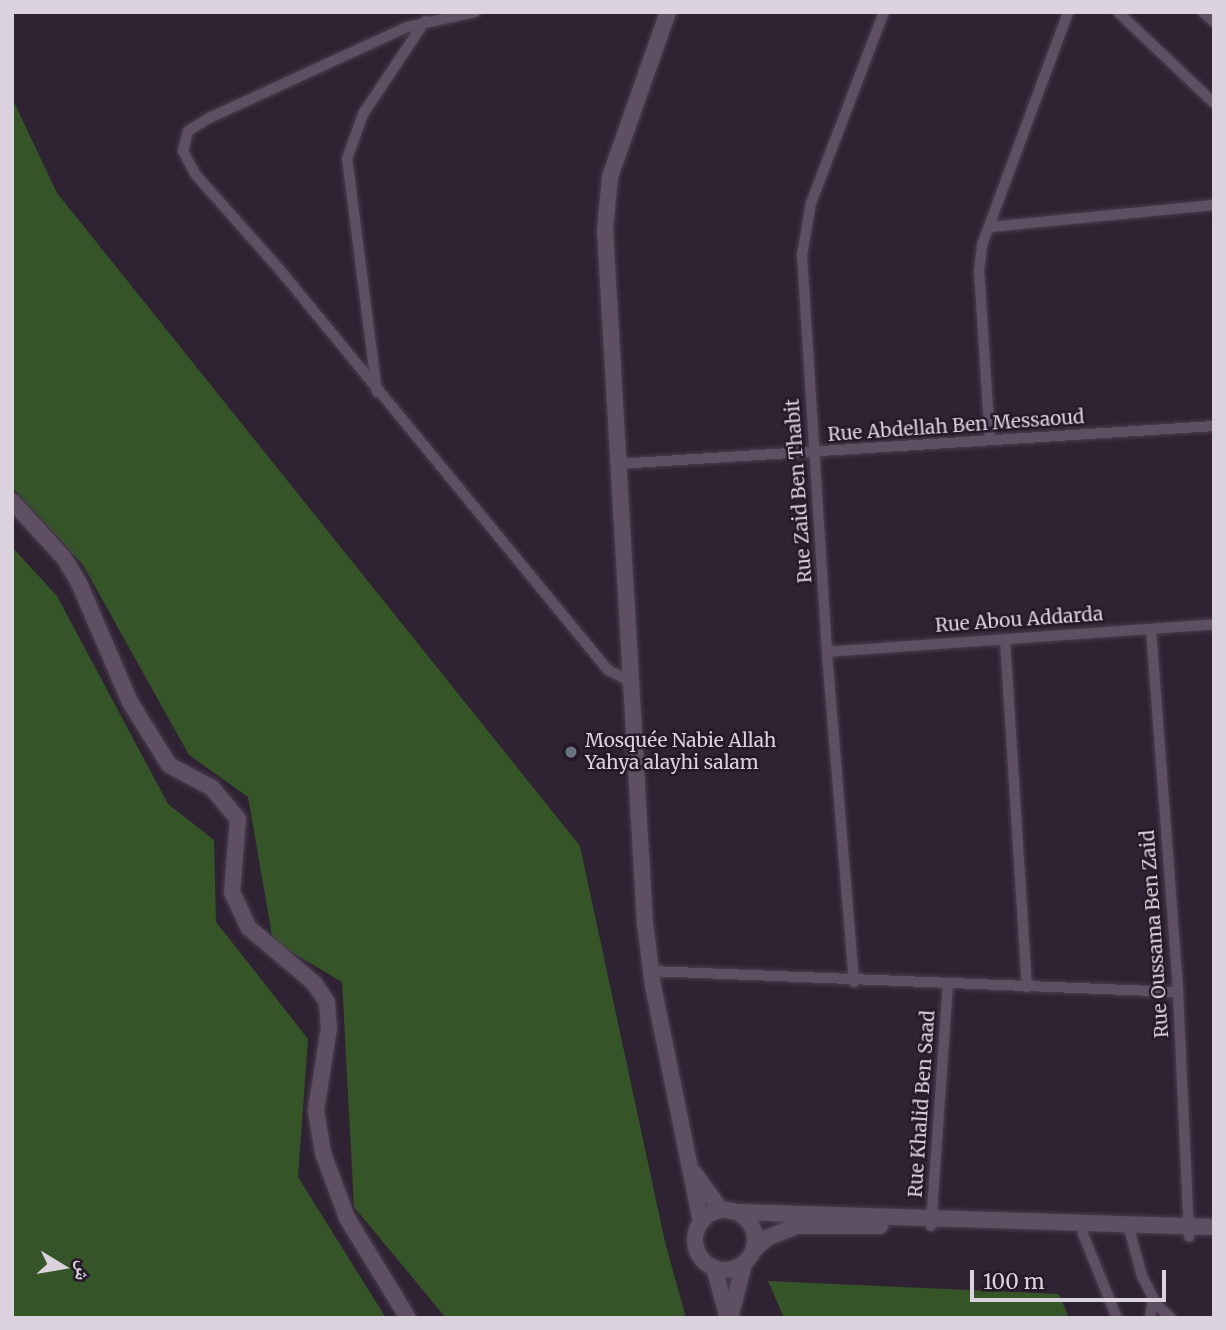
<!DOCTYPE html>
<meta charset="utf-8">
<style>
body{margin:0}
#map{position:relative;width:1226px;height:1330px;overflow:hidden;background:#2f2233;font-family:Merriweather,"Noto Naskh Arabic",serif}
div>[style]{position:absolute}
.green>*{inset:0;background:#355528}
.roads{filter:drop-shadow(0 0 2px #4a3f4d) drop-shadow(0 0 2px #4a3f4d)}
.street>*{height:10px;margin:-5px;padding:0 5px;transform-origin:5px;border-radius:5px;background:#5e4f62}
.secondary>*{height:16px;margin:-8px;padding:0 8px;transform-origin:8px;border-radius:8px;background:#5e4f62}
.secondary>.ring{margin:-8px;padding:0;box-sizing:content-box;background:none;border:16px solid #5e4f62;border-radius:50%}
.dots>*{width:19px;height:19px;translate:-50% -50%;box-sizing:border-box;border:4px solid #251829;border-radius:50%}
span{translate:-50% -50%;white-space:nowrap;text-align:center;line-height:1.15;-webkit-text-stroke:5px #251829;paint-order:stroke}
.street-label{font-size:19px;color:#dad2dd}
.poi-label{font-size:19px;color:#dad2dd}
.left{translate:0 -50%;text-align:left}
.frame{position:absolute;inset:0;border:14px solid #dad2dd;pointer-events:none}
.north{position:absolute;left:28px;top:1232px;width:70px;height:70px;-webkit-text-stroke:5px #251829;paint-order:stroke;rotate:101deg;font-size:19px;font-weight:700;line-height:28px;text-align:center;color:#dad2dd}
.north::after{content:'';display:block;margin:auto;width:24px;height:32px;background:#dad2dd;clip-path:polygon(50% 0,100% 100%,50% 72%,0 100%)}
.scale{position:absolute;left:970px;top:1270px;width:196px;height:32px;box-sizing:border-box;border:4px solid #dad2dd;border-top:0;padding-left:9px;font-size:21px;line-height:24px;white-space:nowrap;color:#dad2dd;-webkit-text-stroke:5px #251829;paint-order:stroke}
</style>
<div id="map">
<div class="green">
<div style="clip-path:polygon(12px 98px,57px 193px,580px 846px,665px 1242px,686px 1318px,446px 1318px,354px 1207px,342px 982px,273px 941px,248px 797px,189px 755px,83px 565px,12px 487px)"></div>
<div style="clip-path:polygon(12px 547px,57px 596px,168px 804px,214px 840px,216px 922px,308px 1039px,298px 1177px,386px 1318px,12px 1318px)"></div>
<div style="clip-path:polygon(768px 1281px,1059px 1294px,1069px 1318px,784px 1318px)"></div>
</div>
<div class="roads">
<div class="street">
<div style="left:475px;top:12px;width:70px;rotate:167.6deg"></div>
<div style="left:407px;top:27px;width:218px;rotate:155.3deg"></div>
<div style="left:209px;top:118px;width:25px;rotate:148deg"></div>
<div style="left:188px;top:131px;width:21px;rotate:104deg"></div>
<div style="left:183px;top:151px;width:27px;rotate:62deg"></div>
<div style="left:196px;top:175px;width:127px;rotate:48.5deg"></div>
<div style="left:280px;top:270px;width:517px;rotate:50.65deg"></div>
<div style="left:608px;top:670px;width:25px;rotate:27deg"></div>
<div style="left:1118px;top:12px;width:132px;rotate:43.5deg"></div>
<div style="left:1203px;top:12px;width:15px;rotate:42deg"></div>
<div style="left:990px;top:227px;width:225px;rotate:-5.6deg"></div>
<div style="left:377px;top:392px;width:235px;rotate:-97.3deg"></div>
<div style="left:347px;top:159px;width:48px;rotate:-70.4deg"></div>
<div style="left:363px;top:114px;width:112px;rotate:-56.3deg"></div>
<div style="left:990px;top:440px;width:169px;rotate:-93.7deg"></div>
<div style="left:979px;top:271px;width:26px;rotate:-83deg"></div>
<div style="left:982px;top:245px;width:248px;rotate:-69.7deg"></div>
<div style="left:617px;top:464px;width:598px;rotate:-3.64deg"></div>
<div style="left:1151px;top:629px;width:364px;rotate:85.7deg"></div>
<div style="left:1178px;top:992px;width:245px;rotate:87.4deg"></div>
<div style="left:1005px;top:639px;width:349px;rotate:86.4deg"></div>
<div style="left:827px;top:652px;width:388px;rotate:-4.1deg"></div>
<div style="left:650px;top:971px;width:528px;rotate:2.28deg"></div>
<div style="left:854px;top:982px;width:331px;rotate:-94.7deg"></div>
<div style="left:827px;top:652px;width:398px;rotate:-93.6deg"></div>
<div style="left:802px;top:255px;width:53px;rotate:-80.2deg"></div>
<div style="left:811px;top:203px;width:204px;rotate:-69.1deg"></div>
<div style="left:1083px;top:1223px;width:11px;rotate:90deg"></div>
<div style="left:1083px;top:1234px;width:91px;rotate:68deg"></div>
<div style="left:1128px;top:1225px;width:53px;rotate:74.6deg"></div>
<div style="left:1142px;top:1276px;width:33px;rotate:63deg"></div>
<div style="left:1157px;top:1305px;width:19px;rotate:43deg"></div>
<div style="left:931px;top:1226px;width:242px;rotate:-86deg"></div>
<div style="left:1150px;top:1318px;width:20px;rotate:-81deg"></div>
</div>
<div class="secondary">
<div style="left:668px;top:12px;width:175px;rotate:109.4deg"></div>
<div style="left:610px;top:177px;width:53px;rotate:95.4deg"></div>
<div style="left:605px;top:230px;width:694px;rotate:86.7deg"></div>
<div style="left:645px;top:923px;width:64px;rotate:82.8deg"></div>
<div style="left:653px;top:986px;width:241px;rotate:78.5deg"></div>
<div style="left:12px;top:501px;width:77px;rotate:47.6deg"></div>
<div style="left:64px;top:558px;width:29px;rotate:59deg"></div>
<div style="left:79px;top:583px;width:129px;rotate:66.8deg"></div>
<div style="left:130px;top:702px;width:74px;rotate:58.2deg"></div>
<div style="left:169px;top:765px;width:49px;rotate:28.1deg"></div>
<div style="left:212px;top:788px;width:40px;rotate:50deg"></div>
<div style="left:238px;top:819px;width:73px;rotate:94.7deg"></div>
<div style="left:232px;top:892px;width:40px;rotate:65deg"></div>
<div style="left:249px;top:928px;width:85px;rotate:40.2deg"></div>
<div style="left:314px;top:983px;width:23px;rotate:56deg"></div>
<div style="left:327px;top:1002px;width:26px;rotate:86deg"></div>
<div style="left:329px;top:1028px;width:83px;rotate:99deg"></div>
<div style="left:316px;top:1110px;width:44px;rotate:80.8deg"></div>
<div style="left:323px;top:1153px;width:69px;rotate:69.7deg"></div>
<div style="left:347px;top:1218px;width:117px;rotate:58.6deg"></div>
<div style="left:694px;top:1173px;width:46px;rotate:53.9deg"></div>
<div class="ring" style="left:695px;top:1210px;width:44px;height:44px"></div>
<div style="left:737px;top:1212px;width:477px;rotate:1.8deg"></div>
<div style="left:754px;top:1250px;width:18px;rotate:-43deg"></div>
<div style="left:767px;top:1238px;width:32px;rotate:-22deg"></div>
<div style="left:797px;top:1226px;width:83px"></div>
<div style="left:714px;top:1268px;width:52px;rotate:74.4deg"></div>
<div style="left:730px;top:1318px;width:56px;rotate:-75.5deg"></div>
</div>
</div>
<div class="dots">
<div style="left:571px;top:752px;background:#6b7280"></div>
</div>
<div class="street-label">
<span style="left:956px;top:426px;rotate:-4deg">Rue Abdellah Ben Messaoud</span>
<span style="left:799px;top:491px;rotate:-94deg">Rue Zaid Ben Thabit</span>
<span style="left:1019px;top:620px;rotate:-4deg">Rue Abou Addarda</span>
<span style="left:1155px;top:934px;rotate:-94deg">Rue Oussama Ben Zaid</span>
<span style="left:922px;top:1104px;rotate:-86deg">Rue Khalid Ben Saad</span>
</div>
<div class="poi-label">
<span class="left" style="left:585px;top:752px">Mosquée Nabie Allah<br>Yahya alayhi salam</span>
</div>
<div class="frame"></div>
<div class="north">ش</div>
<div class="scale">100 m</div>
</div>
